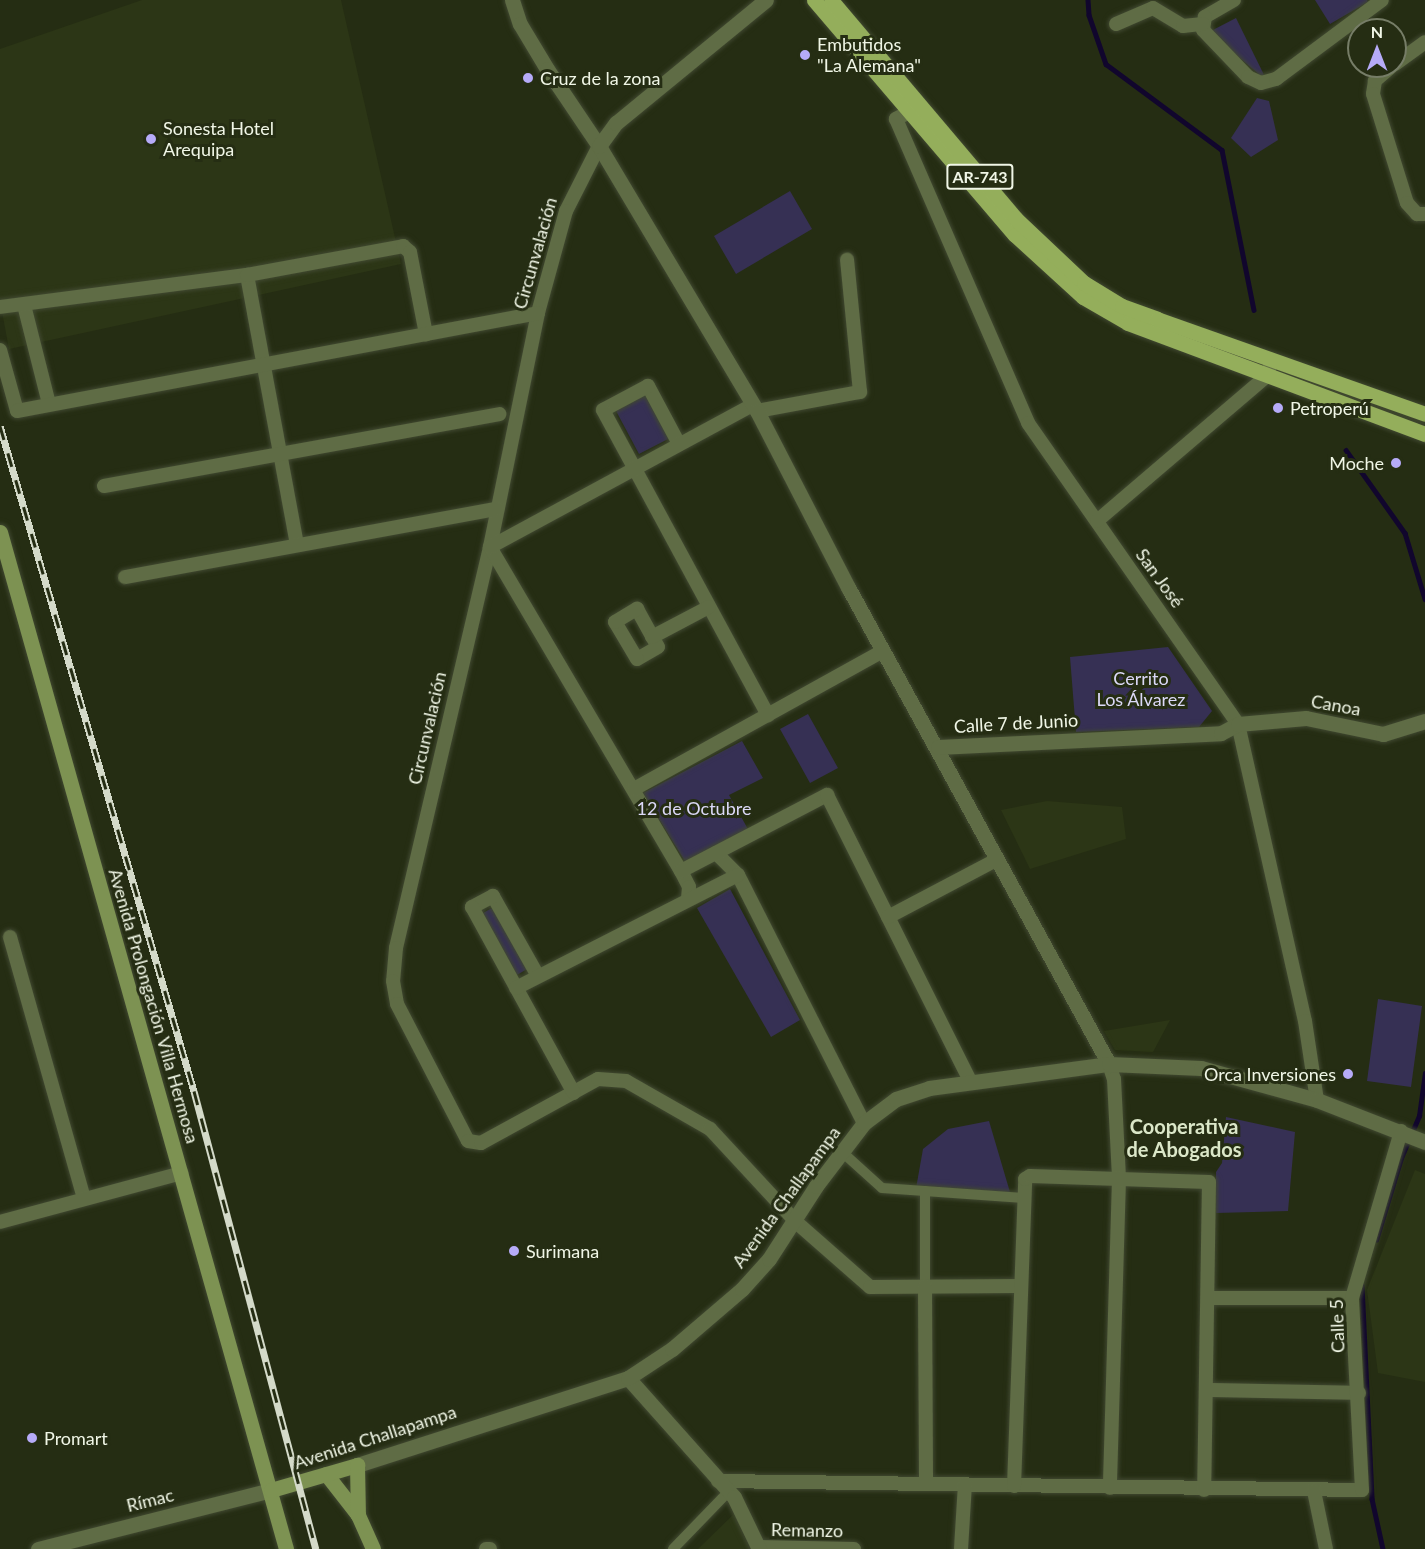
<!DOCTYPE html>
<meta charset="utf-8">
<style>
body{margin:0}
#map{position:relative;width:1425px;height:1549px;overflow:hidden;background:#252d13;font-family:Lato,sans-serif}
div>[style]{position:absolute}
.built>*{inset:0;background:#2c3616}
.green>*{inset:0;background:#363054}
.stream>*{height:4.5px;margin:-2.25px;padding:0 2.25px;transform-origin:2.25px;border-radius:2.25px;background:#11062d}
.roads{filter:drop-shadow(0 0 2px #414931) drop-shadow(0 0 2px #414931)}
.pedestrian>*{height:10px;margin:-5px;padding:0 5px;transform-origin:5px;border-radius:5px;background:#5f6c45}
.minor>*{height:14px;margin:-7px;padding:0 7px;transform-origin:7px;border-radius:7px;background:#5f6c45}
.tertiary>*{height:15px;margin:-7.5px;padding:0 7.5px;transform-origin:7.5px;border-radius:7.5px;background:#5f6c45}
.secondary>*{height:15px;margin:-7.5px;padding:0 7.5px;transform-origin:7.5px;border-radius:7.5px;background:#7d9252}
.primary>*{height:15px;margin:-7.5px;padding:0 7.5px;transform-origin:7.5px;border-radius:7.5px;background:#94ae5b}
.rail>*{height:7px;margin-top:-3.5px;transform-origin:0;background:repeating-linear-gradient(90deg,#252d13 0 14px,#d4dac9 0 28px);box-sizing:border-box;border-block:2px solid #d4dac9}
.dots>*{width:16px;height:16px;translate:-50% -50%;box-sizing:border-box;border:3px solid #252d13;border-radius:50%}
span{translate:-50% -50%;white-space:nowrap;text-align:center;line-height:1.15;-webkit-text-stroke:6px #252d13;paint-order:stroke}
.shield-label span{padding:2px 4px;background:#252d13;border:2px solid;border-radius:4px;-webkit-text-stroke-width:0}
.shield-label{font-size:16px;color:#f0f6e6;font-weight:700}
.poi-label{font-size:18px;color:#f0f6e6}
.left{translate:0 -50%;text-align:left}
.right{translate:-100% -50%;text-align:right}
.street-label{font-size:18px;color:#f0f6e6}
.park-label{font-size:18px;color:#dcd9f8}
.neighbourhood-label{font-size:20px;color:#dbe7c8;font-weight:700}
.north{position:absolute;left:1347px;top:18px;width:60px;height:60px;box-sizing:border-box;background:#252d13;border:2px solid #767d67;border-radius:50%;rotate:0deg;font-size:16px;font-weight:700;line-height:24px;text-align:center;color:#f0f6e6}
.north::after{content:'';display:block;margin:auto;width:21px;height:27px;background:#b6abf8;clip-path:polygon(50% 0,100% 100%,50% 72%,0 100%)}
</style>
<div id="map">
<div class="built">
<div style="clip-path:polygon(142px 0,341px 0,401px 264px,9px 349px,0 301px,0 49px)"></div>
<div style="clip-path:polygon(1047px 801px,1122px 807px,1126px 839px,1030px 869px,1001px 810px)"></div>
<div style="clip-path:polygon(1170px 1020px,1153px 1052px,1115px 1050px,1104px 1031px)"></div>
<div style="clip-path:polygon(1415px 1170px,1425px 1174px,1425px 1382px,1378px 1373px,1367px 1290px)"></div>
<div style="clip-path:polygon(735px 1513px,750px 1549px,698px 1549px)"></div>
</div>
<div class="green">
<div style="clip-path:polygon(1315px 0,1367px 0,1368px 2px,1330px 24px)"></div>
<div style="clip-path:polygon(1236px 18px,1267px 81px,1209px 32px)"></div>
<div style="clip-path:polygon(1257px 98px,1269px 101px,1278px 140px,1251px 157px,1231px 138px)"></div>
<div style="clip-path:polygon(790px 191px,812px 229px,736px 274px,714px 236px)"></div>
<div style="clip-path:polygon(646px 392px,670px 438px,639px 454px,615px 409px)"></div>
<div style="clip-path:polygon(1168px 647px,1212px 711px,1199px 727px,1076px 732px,1070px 657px)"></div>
<div style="clip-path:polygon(808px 714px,838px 768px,810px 783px,780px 729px)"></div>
<div style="clip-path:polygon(742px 741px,763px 778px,729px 795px,749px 831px,686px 863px,643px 793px)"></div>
<div style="clip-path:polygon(730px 889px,800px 1020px,771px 1037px,697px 908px)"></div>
<div style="clip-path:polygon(492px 908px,527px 969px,517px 975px,483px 913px)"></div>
<div style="clip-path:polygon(1378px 999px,1422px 1006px,1411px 1087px,1367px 1081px)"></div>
<div style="clip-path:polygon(1226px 1117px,1295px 1132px,1288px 1211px,1216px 1213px,1216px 1172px,1222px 1163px)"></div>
<div style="clip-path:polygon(989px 1121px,1012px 1199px,915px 1194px,923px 1149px,948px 1129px)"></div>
</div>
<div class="stream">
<div style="left:1088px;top:0;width:15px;rotate:86deg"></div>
<div style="left:1089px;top:15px;width:52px;rotate:70.9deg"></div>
<div style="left:1106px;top:64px;width:144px;rotate:36.6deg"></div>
<div style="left:1222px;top:150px;width:163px;rotate:78.7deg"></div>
<div style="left:1346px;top:450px;width:102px;rotate:54.6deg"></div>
<div style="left:1405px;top:533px;width:69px;rotate:73.1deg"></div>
<div style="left:1376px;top:1240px;width:86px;rotate:-73deg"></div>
<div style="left:1401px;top:1158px;width:46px;rotate:-66.8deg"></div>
<div style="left:1419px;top:1116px;width:43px;rotate:-82.1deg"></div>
<div style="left:1362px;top:1285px;width:214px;rotate:87.3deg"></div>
<div style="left:1372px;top:1499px;width:51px;rotate:77.6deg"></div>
</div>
<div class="roads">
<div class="pedestrian">
<div style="left:841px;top:1151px;width:55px;rotate:42.1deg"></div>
<div style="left:882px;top:1188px;width:142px;rotate:4deg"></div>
<div style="left:925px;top:1191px;width:95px;rotate:90deg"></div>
<div style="left:673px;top:1549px;width:79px;rotate:-46deg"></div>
</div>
<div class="minor">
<div style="left:1234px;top:0;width:34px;rotate:150deg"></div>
<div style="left:1205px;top:17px;width:13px;rotate:99deg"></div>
<div style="left:1203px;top:30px;width:65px;rotate:46.2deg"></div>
<div style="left:1248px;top:77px;width:14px;rotate:25deg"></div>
<div style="left:1261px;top:83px;width:16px;rotate:-15deg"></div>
<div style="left:1276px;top:79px;width:132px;rotate:-36.7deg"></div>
<div style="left:1116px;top:24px;width:40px;rotate:-23.4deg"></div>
<div style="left:1153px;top:8px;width:35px;rotate:31deg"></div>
<div style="left:1183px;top:26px;width:20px;rotate:-6deg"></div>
<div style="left:1395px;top:64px;width:37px;rotate:-36deg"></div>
<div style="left:1392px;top:66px;width:23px;rotate:139deg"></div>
<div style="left:1375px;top:81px;width:13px;rotate:99deg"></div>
<div style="left:1373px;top:94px;width:114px;rotate:72.7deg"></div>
<div style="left:1407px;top:203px;width:15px;rotate:48deg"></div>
<div style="left:1417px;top:214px;width:8px"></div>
<div style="left:909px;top:112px;width:15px;rotate:152deg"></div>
<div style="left:896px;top:119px;width:331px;rotate:66.5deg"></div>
<div style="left:1028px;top:423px;width:367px;rotate:55.1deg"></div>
<div style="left:1238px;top:724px;width:304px;rotate:77.3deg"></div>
<div style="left:1305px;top:1021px;width:80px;rotate:81.4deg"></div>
<div style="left:599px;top:146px;width:73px;rotate:116.9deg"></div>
<div style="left:566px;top:211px;width:106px;rotate:105.4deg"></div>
<div style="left:538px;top:313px;width:239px;rotate:101.6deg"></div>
<div style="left:490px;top:547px;width:412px;rotate:103.2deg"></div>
<div style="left:396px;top:948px;width:33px;rotate:95deg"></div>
<div style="left:393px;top:981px;width:23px;rotate:80deg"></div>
<div style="left:397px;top:1004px;width:154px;rotate:62.6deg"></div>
<div style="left:468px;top:1141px;width:13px;rotate:9deg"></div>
<div style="left:481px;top:1143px;width:133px;rotate:-28.7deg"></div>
<div style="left:598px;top:1079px;width:28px;rotate:4deg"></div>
<div style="left:626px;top:1081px;width:97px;rotate:29.7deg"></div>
<div style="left:710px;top:1129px;width:127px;rotate:47.2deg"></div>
<div style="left:796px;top:1222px;width:98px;rotate:41.3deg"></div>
<div style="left:870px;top:1287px;width:151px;rotate:-0.4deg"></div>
<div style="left:247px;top:275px;width:274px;rotate:79.5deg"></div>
<div style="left:24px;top:305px;width:102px;rotate:75.8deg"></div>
<div style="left:0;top:307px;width:249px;rotate:-7.4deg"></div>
<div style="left:247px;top:275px;width:159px;rotate:-10.5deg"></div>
<div style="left:403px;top:246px;width:9px;rotate:41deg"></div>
<div style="left:410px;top:252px;width:84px;rotate:79deg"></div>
<div style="left:0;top:350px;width:63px;rotate:74.4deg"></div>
<div style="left:17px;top:411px;width:530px;rotate:-10.65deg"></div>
<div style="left:757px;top:411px;width:105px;rotate:-10.5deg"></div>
<div style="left:860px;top:392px;width:133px;rotate:-95.6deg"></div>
<div style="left:679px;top:444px;width:66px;rotate:-118.1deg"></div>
<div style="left:648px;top:386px;width:51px;rotate:151.9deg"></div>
<div style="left:603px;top:410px;width:347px;rotate:61.6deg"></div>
<div style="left:104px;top:486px;width:402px;rotate:-10.3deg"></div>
<div style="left:1097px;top:521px;width:223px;rotate:-40.5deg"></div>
<div style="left:1267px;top:376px;width:10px;rotate:-73deg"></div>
<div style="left:490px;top:547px;width:376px;rotate:59.5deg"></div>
<div style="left:681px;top:871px;width:18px;rotate:63deg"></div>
<div style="left:689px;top:887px;width:11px;rotate:95deg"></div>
<div style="left:490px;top:547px;width:299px;rotate:-28.4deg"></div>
<div style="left:125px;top:577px;width:378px;rotate:-10.4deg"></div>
<div style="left:637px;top:609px;width:43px;rotate:61.1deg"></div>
<div style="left:658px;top:647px;width:24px;rotate:150deg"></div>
<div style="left:637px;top:659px;width:43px;rotate:-120.7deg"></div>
<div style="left:615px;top:622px;width:26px;rotate:-31deg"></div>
<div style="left:652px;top:637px;width:64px;rotate:-27.8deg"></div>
<div style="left:634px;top:789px;width:285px;rotate:-29deg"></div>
<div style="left:716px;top:853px;width:31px;rotate:45deg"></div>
<div style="left:738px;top:875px;width:278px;rotate:63.1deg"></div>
<div style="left:681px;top:871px;width:165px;rotate:-27.5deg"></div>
<div style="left:827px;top:795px;width:321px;rotate:63.4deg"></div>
<div style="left:888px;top:917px;width:124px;rotate:-27.8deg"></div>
<div style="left:10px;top:937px;width:272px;rotate:74.2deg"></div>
<div style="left:538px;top:976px;width:92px;rotate:-119.4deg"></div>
<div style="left:493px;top:896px;width:24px;rotate:152deg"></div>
<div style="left:472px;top:907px;width:212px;rotate:61.3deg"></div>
<div style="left:516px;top:988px;width:249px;rotate:-27deg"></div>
<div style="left:1109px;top:1064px;width:16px;rotate:72deg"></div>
<div style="left:1114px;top:1079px;width:100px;rotate:87.1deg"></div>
<div style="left:1119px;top:1179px;width:309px;rotate:91.7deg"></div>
<div style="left:0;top:1222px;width:188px;rotate:-15.1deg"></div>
<div style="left:925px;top:1286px;width:198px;rotate:89.7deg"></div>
<div style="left:1208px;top:1298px;width:144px"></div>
<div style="left:1206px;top:1390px;width:153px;rotate:1.1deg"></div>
<div style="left:718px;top:1481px;width:644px;rotate:0.8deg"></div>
<div style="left:1362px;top:1490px;width:192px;rotate:-93deg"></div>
<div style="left:1352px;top:1298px;width:174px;rotate:-73.6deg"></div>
<div style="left:1014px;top:1486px;width:307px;rotate:-87.9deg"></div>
<div style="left:1025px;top:1179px;width:6px;rotate:-31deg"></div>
<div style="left:1030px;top:1176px;width:179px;rotate:1.9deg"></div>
<div style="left:1209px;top:1182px;width:308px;rotate:90.9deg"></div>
<div style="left:1314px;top:1491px;width:59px;rotate:78.3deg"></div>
<div style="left:759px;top:1547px;width:95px;rotate:1.2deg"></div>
<div style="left:486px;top:1549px;width:4px"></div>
<div style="left:961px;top:1549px;width:65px;rotate:-86.5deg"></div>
</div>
<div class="tertiary">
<div style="left:512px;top:0;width:25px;rotate:72deg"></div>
<div style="left:520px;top:24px;width:52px;rotate:59deg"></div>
<div style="left:547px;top:69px;width:93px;rotate:56deg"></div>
<div style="left:599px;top:146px;width:309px;rotate:59.2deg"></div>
<div style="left:757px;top:411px;width:200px;rotate:62.7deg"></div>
<div style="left:849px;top:589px;width:542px;rotate:61.31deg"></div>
<div style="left:599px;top:146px;width:29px;rotate:-54deg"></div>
<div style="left:616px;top:123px;width:194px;rotate:-39.4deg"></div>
<div style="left:938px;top:747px;width:283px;rotate:-2.8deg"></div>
<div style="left:1221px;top:733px;width:19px;rotate:-28deg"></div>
<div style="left:1238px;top:724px;width:68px;rotate:-5deg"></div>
<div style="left:1306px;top:718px;width:79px;rotate:11.7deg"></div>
<div style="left:1383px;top:734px;width:44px;rotate:-17.2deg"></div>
<div style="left:628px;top:1378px;width:159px;rotate:48.3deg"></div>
<div style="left:734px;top:1497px;width:58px;rotate:64.3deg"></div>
<div style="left:357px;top:1465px;width:285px;rotate:-17.8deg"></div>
<div style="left:628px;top:1378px;width:53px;rotate:-33.4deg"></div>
<div style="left:672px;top:1349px;width:92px;rotate:-40.6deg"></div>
<div style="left:742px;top:1289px;width:40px;rotate:-48deg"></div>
<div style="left:769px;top:1259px;width:87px;rotate:-57.2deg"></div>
<div style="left:816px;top:1186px;width:79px;rotate:-52.7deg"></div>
<div style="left:864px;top:1123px;width:40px;rotate:-37deg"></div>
<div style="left:896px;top:1099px;width:35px;rotate:-18deg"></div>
<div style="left:929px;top:1088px;width:182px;rotate:-7.6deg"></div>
<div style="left:1109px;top:1064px;width:92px;rotate:2.5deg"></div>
<div style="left:1201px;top:1068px;width:120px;rotate:15.4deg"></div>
<div style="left:1317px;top:1100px;width:116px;rotate:21.3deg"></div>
<div style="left:38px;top:1549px;width:240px;rotate:-14.2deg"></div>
</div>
<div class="secondary">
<div style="left:0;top:532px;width:1056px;rotate:74.29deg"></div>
<div style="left:326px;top:1474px;width:52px;rotate:52deg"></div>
<div style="left:358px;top:1515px;width:37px;rotate:66deg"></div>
<div style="left:271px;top:1490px;width:90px;rotate:-16.2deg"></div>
<div style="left:357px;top:1465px;width:50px;rotate:88.9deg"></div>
</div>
<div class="primary">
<div style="left:814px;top:0;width:309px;rotate:49.5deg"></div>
<div style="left:1015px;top:235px;width:92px;rotate:42.4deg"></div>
<div style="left:1083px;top:297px;width:52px;rotate:30deg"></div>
<div style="left:1128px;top:323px;width:317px;rotate:20.5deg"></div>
<div style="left:831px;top:0;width:285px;rotate:49.8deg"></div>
<div style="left:1015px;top:218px;width:95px;rotate:43.3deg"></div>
<div style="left:1084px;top:283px;width:44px;rotate:31.2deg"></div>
<div style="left:1122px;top:306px;width:37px;rotate:20deg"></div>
<div style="left:1157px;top:319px;width:284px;rotate:19.5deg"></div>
</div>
</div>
<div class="rail">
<div style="left:0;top:426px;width:693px;rotate:73.74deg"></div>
<div style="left:194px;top:1091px;width:474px;rotate:75.1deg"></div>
</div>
<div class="dots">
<div style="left:805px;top:55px;background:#b6abf8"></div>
<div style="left:528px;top:78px;background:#b6abf8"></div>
<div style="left:151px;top:139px;background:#b6abf8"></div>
<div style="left:1278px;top:408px;background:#b6abf8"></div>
<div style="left:1396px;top:463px;background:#b6abf8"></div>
<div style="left:1348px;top:1074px;background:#b6abf8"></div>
<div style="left:514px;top:1251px;background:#b6abf8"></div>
<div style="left:32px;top:1438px;background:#b6abf8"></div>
</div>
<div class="shield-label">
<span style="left:980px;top:177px">AR-743</span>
</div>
<div class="poi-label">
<span class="left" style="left:817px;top:55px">Embutidos<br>"La Alemana"</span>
<span class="left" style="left:540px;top:78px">Cruz de la zona</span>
<span class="left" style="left:163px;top:139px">Sonesta Hotel<br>Arequipa</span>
<span class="left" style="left:1290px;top:408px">Petroperú</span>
<span class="right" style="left:1384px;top:463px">Moche</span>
<span class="right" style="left:1336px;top:1074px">Orca Inversiones</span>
<span class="left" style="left:526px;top:1251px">Surimana</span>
<span class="left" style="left:44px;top:1438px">Promart</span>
</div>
<div class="street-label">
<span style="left:535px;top:253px;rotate:-74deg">Circunvalación</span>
<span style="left:1160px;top:578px;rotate:54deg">San José</span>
<span style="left:1336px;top:705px;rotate:10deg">Canoa</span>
<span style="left:1016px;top:723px;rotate:-3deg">Calle 7 de Junio</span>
<span style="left:427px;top:728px;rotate:-77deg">Circunvalación</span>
<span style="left:154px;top:1006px;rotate:74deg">Avenida Prolongación Villa Hermosa</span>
<span style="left:786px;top:1197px;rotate:-54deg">Avenida Challapampa</span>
<span style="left:1337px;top:1326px;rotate:-92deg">Calle 5</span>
<span style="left:375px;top:1437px;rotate:-18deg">Avenida Challapampa</span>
<span style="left:150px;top:1500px;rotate:-14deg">Rímac</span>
<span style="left:807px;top:1530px;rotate:1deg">Remanzo</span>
</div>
<div class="park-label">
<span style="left:1141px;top:689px">Cerrito<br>Los Álvarez</span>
<span style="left:694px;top:808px">12 de Octubre</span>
</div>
<div class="neighbourhood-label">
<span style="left:1184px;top:1138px">Cooperativa<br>de Abogados</span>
</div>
<div class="north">N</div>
</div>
